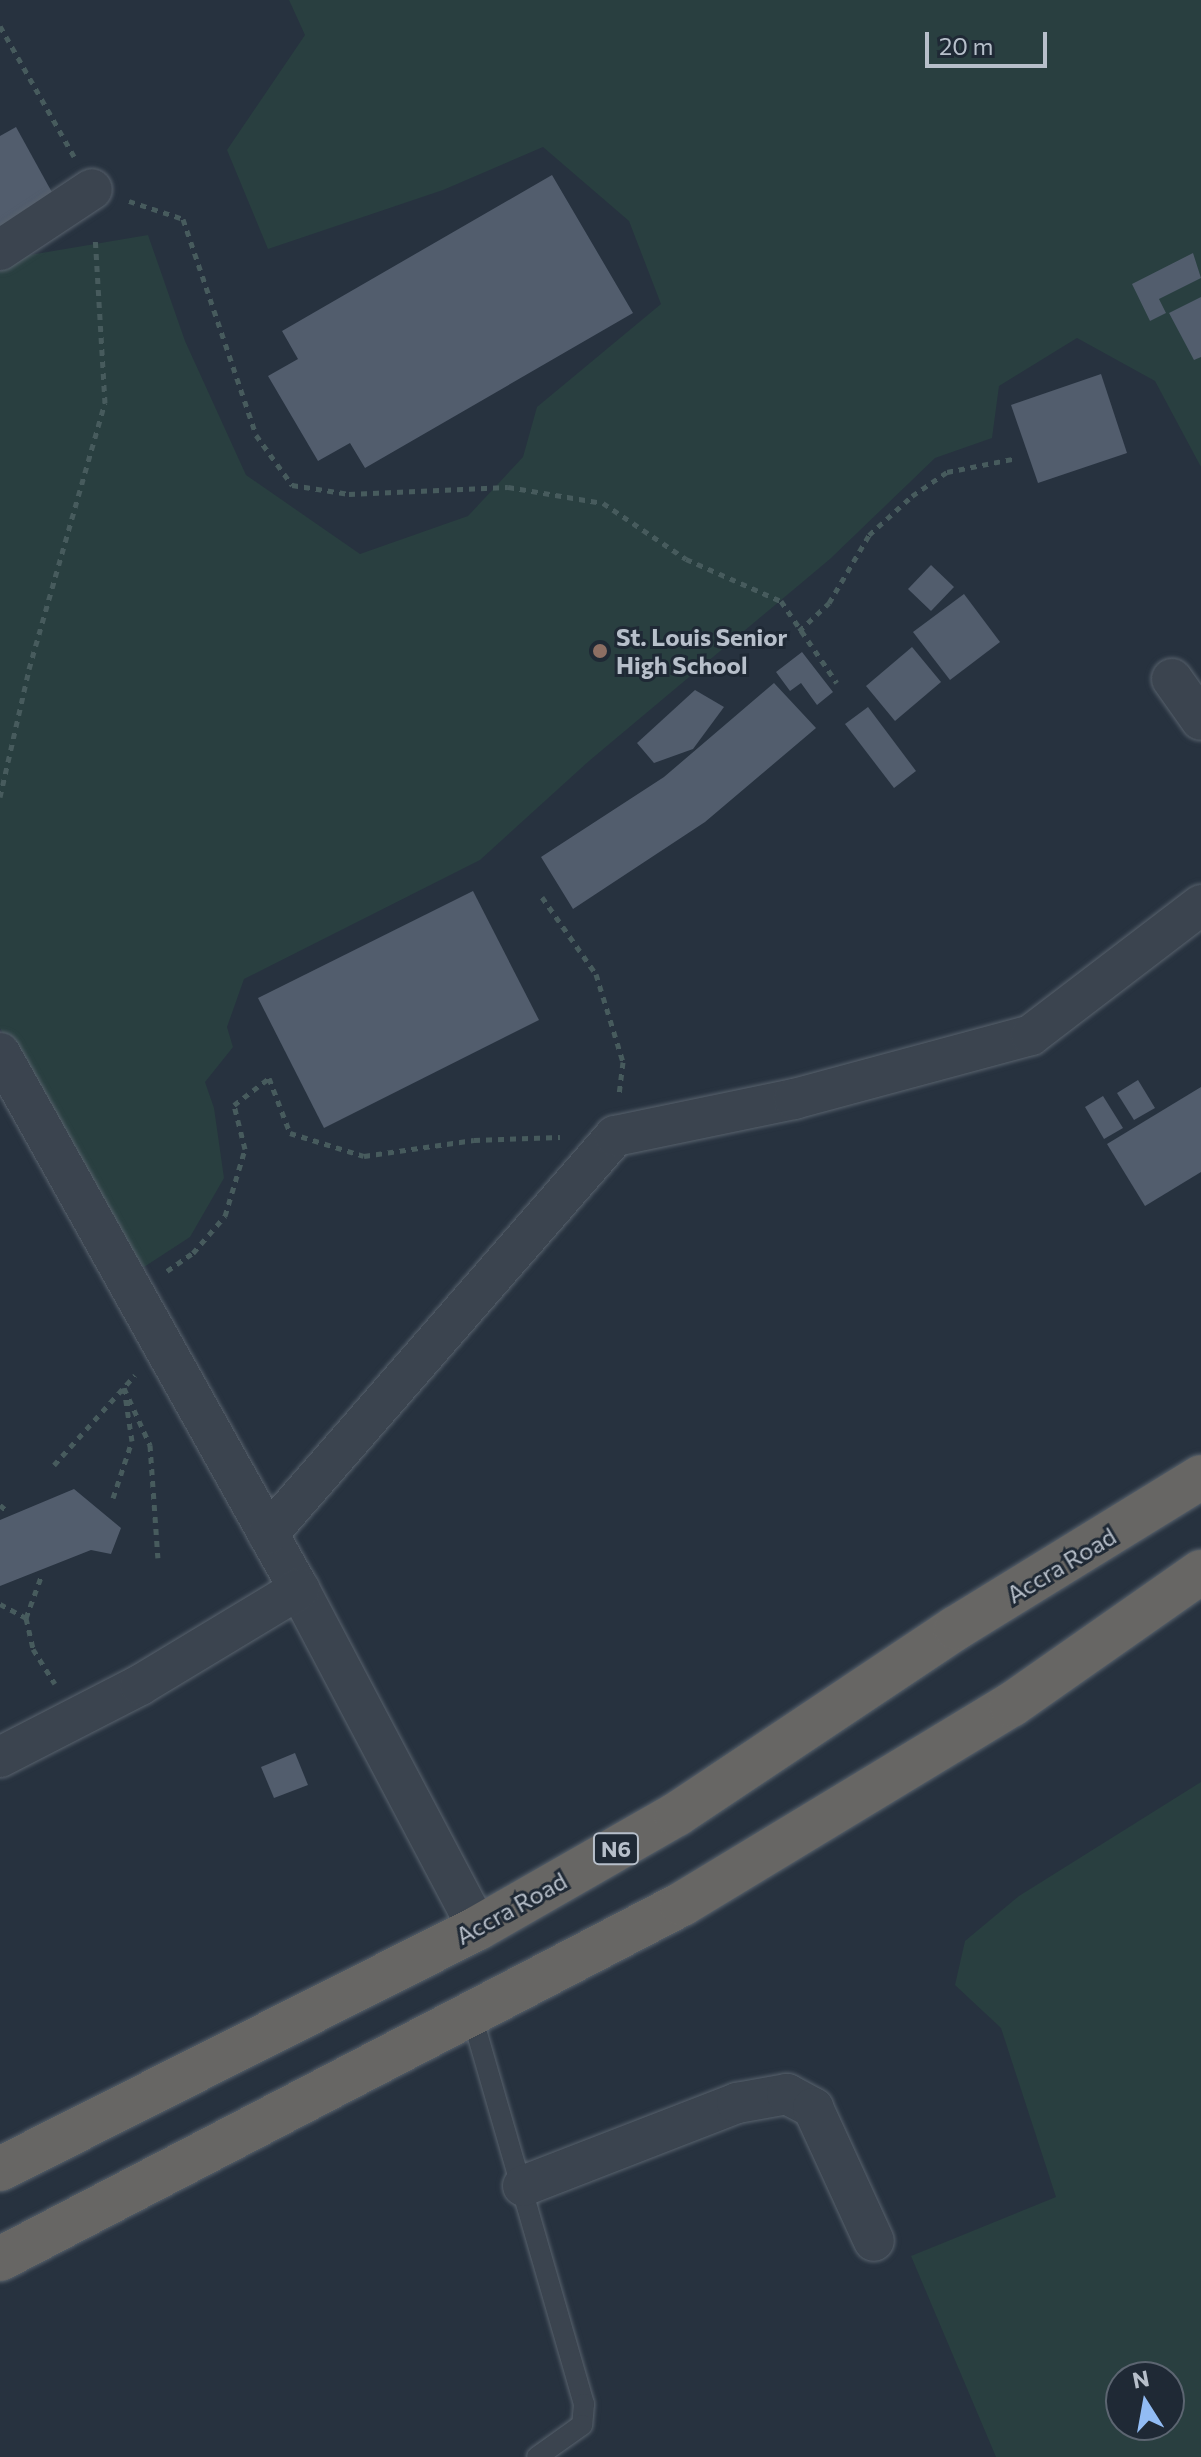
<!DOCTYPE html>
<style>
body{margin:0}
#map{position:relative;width:1201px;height:2457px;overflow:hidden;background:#27323f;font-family:Commissioner,sans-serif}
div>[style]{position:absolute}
.green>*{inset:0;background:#293f40}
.building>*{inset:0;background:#525d6d}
.path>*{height:5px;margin-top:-2.5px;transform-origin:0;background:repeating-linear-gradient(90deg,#475b5d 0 6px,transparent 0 12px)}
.roads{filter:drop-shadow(0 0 2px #58626d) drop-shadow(0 0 2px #58626d)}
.service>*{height:20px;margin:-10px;padding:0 10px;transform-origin:10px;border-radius:10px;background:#3b444f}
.minor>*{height:40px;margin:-20px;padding:0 20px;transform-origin:20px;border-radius:20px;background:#3b444f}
.trunk>*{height:44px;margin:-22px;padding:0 22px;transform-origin:22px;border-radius:22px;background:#676664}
.dots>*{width:22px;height:22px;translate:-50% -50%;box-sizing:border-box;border:4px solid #1f2935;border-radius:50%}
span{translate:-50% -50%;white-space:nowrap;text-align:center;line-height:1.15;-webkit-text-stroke:6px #1f2935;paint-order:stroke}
.shield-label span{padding:2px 6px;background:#1f2935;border:2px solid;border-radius:6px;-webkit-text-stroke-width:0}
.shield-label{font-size:22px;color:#b7bfca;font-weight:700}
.poi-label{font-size:24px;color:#b7bfca;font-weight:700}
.left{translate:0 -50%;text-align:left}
.street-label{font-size:24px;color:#b7bfca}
.north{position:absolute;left:1105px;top:2361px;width:80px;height:80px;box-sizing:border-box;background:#1f2935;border:2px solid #5c6571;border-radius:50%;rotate:349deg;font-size:22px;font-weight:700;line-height:32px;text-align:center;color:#b7bfca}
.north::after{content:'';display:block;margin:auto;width:28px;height:36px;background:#92bcf4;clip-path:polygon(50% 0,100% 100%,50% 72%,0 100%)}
.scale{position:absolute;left:925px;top:32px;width:122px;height:36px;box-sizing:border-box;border:4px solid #b7bfca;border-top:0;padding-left:10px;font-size:24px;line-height:28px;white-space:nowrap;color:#b7bfca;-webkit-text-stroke:6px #1f2935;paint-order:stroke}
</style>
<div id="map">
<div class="green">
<div style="clip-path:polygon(289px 0,1201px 0,1201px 467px,1155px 381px,1077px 338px,999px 386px,992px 438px,935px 458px,830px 559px,589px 761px,480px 860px,244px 979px,227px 1027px,233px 1047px,205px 1082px,214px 1108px,224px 1178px,190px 1237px,144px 1267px,119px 1237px,0 1028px,0 260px,148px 235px,185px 341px,246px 475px,360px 554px,468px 516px,523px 457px,537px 407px,661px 304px,629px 221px,543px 147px,443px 190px,268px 249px,227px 150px,305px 35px)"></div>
<div style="clip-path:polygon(evenodd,1201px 1782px,1201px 2457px,996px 2457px,911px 2256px,1056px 2197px,1001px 2028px,955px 1985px,965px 1941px,1019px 1896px,1201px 1782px,1169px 2377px,1169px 2425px,1121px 2425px,1121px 2377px,1169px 2377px)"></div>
</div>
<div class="building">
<div style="clip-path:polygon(16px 127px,54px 196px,0 226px,0 136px)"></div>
<div style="clip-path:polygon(552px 175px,633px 313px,365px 468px,350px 443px,318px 461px,268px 376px,298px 359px,282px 331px)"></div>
<div style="clip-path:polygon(1193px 253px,1201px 278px,1159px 299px,1166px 313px,1150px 321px,1132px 284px)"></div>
<div style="clip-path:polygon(1201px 297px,1201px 357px,1194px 360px,1169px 313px)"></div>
<div style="clip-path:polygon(1101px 374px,1127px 453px,1038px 483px,1011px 405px)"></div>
<div style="clip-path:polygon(931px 565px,954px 587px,931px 611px,908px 589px)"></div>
<div style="clip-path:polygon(964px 594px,1000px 642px,950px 680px,913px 632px)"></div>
<div style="clip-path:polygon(912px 647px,941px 682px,895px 721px,866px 686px)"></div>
<div style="clip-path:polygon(802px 652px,833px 692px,817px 705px,801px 683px,790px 691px,776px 672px)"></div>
<div style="clip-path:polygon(774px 683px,816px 728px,705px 822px,573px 909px,541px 857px,664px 777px)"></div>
<div style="clip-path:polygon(695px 690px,724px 707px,693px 749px,654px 763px,637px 743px)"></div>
<div style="clip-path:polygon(868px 707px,916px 771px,894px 788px,845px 724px)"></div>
<div style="clip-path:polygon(473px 891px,539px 1020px,324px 1128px,258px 998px)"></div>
<div style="clip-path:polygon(1138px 1080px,1155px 1108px,1134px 1120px,1117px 1093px)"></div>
<div style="clip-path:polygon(1201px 1087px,1201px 1172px,1145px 1206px,1107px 1144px)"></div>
<div style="clip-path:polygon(1103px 1096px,1123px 1128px,1104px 1139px,1085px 1107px)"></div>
<div style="clip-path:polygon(74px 1489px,121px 1528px,111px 1554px,91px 1550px,0 1586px,0 1520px)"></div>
<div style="clip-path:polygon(295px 1753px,308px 1785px,274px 1798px,261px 1767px)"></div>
</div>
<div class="path">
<div style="left:0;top:26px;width:150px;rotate:60.4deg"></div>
<div style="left:129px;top:201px;width:57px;rotate:18.4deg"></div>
<div style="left:183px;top:219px;width:228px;rotate:71.3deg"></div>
<div style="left:256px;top:435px;width:62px;rotate:54.2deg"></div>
<div style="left:292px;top:485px;width:58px;rotate:9deg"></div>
<div style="left:349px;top:494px;width:159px;rotate:-2.5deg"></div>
<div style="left:508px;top:487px;width:96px;rotate:9.6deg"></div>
<div style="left:603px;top:503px;width:100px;rotate:34deg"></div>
<div style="left:686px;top:559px;width:104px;rotate:23.9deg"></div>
<div style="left:781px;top:601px;width:99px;rotate:55.7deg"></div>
<div style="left:799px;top:631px;width:41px;rotate:-43deg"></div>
<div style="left:829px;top:603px;width:79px;rotate:-59.5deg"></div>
<div style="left:869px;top:535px;width:58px;rotate:-42.2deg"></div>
<div style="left:912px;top:496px;width:42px;rotate:-34.4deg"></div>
<div style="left:947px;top:472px;width:71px;rotate:-11.3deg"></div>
<div style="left:0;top:797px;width:131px;rotate:-77.2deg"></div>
<div style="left:29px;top:669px;width:277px;rotate:-74.1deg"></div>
<div style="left:105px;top:403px;width:166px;rotate:-93.4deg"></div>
<div style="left:542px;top:897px;width:94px;rotate:55deg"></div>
<div style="left:596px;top:974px;width:92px;rotate:72.9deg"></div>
<div style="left:623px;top:1062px;width:35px;rotate:97deg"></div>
<div style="left:167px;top:1271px;width:32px;rotate:-35deg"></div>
<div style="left:193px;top:1253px;width:49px;rotate:-49.1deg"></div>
<div style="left:225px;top:1216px;width:70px;rotate:-73.4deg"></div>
<div style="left:245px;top:1149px;width:45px;rotate:-104deg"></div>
<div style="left:234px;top:1105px;width:44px;rotate:-37.6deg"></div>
<div style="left:269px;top:1078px;width:59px;rotate:69.1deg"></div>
<div style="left:290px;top:1133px;width:77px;rotate:17.3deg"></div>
<div style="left:364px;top:1156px;width:111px;rotate:-8.3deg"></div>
<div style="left:474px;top:1140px;width:86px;rotate:-2deg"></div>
<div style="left:54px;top:1465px;width:121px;rotate:-48deg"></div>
<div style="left:113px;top:1498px;width:60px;rotate:-71.6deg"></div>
<div style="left:132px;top:1441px;width:54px;rotate:-98.6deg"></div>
<div style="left:124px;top:1388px;width:63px;rotate:65.5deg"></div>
<div style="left:150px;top:1445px;width:113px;rotate:86deg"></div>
<div style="left:0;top:1505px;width:8px;rotate:40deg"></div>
<div style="left:0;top:1604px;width:30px;rotate:28deg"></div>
<div style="left:26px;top:1618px;width:32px;rotate:77deg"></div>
<div style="left:33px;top:1649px;width:41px;rotate:57.8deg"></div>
<div style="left:26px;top:1618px;width:44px;rotate:-69.9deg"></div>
</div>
<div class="roads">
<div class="service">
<div style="left:472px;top:2016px;width:404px;rotate:73.9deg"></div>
<div style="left:584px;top:2404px;width:21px;rotate:95deg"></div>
<div style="left:582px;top:2425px;width:55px;rotate:144.6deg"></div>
</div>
<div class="minor">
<div style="left:0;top:250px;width:110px;rotate:-33.5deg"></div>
<div style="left:1172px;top:679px;width:50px;rotate:54.7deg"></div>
<div style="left:0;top:1053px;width:614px;rotate:60.85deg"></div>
<div style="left:299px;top:1589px;width:383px;rotate:62.2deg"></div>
<div style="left:268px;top:1534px;width:528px;rotate:-48.92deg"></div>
<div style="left:615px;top:1136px;width:183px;rotate:-11.7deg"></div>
<div style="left:794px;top:1099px;width:245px;rotate:-15.1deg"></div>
<div style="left:1031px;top:1035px;width:214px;rotate:-37.4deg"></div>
<div style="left:0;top:1757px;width:157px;rotate:-27.2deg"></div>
<div style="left:140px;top:1685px;width:186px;rotate:-31.1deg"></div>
<div style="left:523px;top:2186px;width:230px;rotate:-21.2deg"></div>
<div style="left:737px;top:2103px;width:51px;rotate:-10.2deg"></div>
<div style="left:787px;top:2094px;width:30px;rotate:28deg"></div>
<div style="left:813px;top:2108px;width:146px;rotate:65.4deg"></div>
</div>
<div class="trunk">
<div style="left:0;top:2169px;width:535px;rotate:-26.76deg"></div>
<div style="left:478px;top:1928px;width:229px;rotate:-29.8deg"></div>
<div style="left:677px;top:1814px;width:335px;rotate:-33.7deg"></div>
<div style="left:956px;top:1628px;width:288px;rotate:-31.6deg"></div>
<div style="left:0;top:2259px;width:769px;rotate:-27.5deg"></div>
<div style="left:682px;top:1904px;width:385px;rotate:-31.2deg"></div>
<div style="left:1011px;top:1705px;width:232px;rotate:-35deg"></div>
</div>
</div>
<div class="dots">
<div style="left:600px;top:651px;background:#8d6e63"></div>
</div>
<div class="shield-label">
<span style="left:616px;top:1849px">N6</span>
</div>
<div class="poi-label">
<span class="left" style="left:616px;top:651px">St. Louis Senior<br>High School</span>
</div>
<div class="street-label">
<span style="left:1061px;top:1565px;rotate:-31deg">Accra Road</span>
<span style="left:511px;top:1908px;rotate:-29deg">Accra Road</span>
</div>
<div class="north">N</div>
<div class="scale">20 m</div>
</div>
